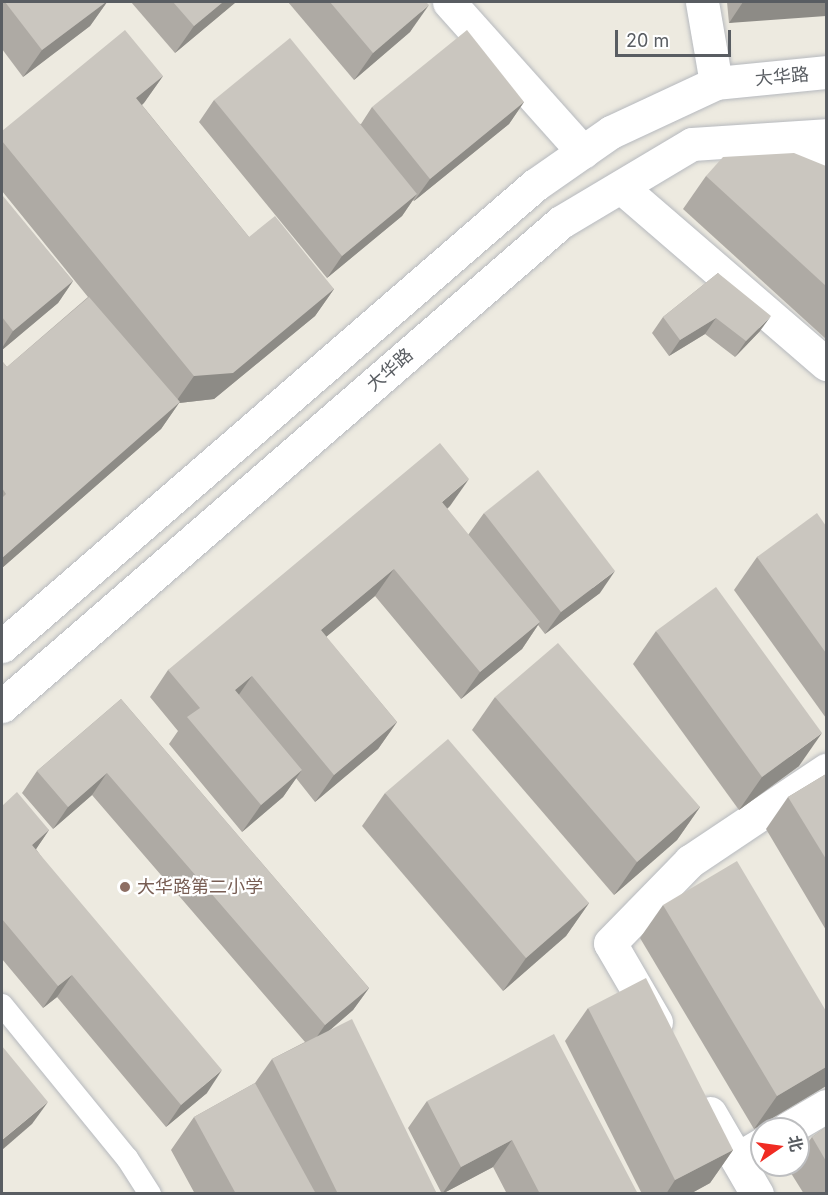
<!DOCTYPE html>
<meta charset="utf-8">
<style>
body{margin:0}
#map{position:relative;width:828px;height:1195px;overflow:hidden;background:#edeae0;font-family:Inter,"Noto Sans SC",sans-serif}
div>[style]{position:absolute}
.roads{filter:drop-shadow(0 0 2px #b6b9be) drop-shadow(0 0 2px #b6b9be)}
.service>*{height:22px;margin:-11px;padding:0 11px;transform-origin:11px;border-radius:11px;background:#fff}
.minor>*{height:33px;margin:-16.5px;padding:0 16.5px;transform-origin:16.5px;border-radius:16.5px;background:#fff}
.tertiary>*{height:33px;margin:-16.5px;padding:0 16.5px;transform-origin:16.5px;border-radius:16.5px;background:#fff}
.wall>*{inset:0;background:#aeaaa4}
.shaded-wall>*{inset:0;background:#8d8b86}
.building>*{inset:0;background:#cac6bf}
.dots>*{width:16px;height:16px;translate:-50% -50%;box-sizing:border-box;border:3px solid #fff;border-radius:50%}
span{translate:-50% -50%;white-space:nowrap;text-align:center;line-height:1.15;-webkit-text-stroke:4.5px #fff;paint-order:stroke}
.street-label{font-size:18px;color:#595d62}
.education-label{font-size:18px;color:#785e54}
.left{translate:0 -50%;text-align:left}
.frame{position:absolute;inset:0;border:3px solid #595d62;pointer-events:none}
.north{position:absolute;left:750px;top:1117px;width:60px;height:60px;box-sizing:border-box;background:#fff;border:2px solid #bdbec0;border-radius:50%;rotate:77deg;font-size:16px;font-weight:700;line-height:24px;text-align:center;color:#595d62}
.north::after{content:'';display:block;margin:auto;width:21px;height:27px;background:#f02c23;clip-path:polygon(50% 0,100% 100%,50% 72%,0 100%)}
.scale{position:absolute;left:615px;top:30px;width:116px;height:27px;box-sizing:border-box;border:3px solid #595d62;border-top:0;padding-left:8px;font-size:18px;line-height:21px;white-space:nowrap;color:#595d62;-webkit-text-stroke:4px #fff;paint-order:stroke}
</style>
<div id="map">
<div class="roads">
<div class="service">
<div style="left:2px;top:1005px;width:198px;rotate:50.8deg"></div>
<div style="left:127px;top:1158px;width:43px;rotate:57.4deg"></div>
</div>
<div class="minor">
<div style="left:449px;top:2px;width:201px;rotate:48.2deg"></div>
<div style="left:702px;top:2px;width:82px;rotate:80.2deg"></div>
<div style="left:621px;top:187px;width:271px;rotate:40.8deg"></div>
<div style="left:656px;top:1022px;width:91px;rotate:-120.2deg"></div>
<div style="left:610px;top:943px;width:115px;rotate:-45.7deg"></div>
<div style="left:690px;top:861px;width:164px;rotate:-33.8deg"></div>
<div style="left:710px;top:1113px;width:94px;rotate:59.9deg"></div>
<div style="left:787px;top:1129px;width:45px;rotate:-30.5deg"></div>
<div style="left:737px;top:1159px;width:29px;rotate:-31deg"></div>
</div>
<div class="tertiary">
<div style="left:799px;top:138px;width:40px;rotate:47deg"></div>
<div style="left:2px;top:646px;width:705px;rotate:-40.86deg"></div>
<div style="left:535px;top:185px;width:93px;rotate:-34.9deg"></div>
<div style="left:611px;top:132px;width:116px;rotate:-25deg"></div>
<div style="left:716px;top:83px;width:111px;rotate:-5.7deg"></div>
<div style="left:2px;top:706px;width:739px;rotate:-40.89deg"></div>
<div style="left:561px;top:222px;width:152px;rotate:-30.8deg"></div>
<div style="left:692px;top:144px;width:134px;rotate:-3.8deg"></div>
</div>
</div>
<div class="wall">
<div style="clip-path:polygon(2px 2px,107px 2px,90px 26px,23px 77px,2px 49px)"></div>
<div style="clip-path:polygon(131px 2px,236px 2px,175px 53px)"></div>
<div style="clip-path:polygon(288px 2px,426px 2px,410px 32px,354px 80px)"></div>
<div style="clip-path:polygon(727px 2px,826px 2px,729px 23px)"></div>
<div style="clip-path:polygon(163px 76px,142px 105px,249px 237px,334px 289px,315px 316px,214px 399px,179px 403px,161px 429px,2px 568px,2px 361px,7px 367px,88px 297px,2px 191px,2px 131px)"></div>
<div style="clip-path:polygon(214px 100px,361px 124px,372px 107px,524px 102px,509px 124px,414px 201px,413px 200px,402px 216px,327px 278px,199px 122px)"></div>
<div style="clip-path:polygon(826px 166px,826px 339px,683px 209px,706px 176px)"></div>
<div style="clip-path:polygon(2px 197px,73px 281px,58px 303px,2px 350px)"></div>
<div style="clip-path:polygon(718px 273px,760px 331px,735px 357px,705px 334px,669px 356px,652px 333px,663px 317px)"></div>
<div style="clip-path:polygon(450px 506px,447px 509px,468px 535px,484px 513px,600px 593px,545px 634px,538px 625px,522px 649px,461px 699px,375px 596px,326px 637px,397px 722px,378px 749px,315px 802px,296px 778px,283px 797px,242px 832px,169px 744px,178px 731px,150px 697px,168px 670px)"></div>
<div style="clip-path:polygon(826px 526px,826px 718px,734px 590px,757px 557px)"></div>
<div style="clip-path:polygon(656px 631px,799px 766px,739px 810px,633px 664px)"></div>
<div style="clip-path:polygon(495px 697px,700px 807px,677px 840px,614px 895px,472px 730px)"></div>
<div style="clip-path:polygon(121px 699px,369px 988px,353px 1010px,329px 1031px,437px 1194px,195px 1194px,171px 1150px,194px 1117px,255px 1083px,272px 1059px,305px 1042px,92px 795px,53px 829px,22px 793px,37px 771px)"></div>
<div style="clip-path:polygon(826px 774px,826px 930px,766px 829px,788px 797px)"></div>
<div style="clip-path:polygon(385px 793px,589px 903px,566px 936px,503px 991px,362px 826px)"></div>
<div style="clip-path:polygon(2px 806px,49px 830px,36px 849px,207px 1093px,166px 1127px,57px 997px,43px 1008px,2px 959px)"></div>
<div style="clip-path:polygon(663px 905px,826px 1011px,826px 1086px,754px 1129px,640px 938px)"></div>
<div style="clip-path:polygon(588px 1008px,733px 1150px,710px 1183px,690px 1194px,642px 1194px,565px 1041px)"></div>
<div style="clip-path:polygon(427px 1101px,638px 1194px,507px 1194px,493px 1167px,442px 1194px,408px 1128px)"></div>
<div style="clip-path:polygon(826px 1127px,826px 1194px,804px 1194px,789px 1170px,792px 1165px,798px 1165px,798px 1156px,812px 1137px)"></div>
</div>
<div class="shaded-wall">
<div style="clip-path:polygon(106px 2px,107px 2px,90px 26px,23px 77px,42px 50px)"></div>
<div style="clip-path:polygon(223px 2px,236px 2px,175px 53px,194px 26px)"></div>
<div style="clip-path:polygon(743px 2px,826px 2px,826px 16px,729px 23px)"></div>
<div style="clip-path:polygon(429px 5px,410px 32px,354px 80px,373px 53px)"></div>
<div style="clip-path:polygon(163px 76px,144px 103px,118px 125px,136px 98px)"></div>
<div style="clip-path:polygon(524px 102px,509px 124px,414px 201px,430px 179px)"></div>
<div style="clip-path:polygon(417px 194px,402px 216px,327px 278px,342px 256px)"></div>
<div style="clip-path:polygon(73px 281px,58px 303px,2px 350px,2px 348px,13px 331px)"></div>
<div style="clip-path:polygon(334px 289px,315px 316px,214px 399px,179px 403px,161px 429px,2px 568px,2px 558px,175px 403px,194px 376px)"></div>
<div style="clip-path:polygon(771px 316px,760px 331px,735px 357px,746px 341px)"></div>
<div style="clip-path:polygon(716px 318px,705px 334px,669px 356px,680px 340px)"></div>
<div style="clip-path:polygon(469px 479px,450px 506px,423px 529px,442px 502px)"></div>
<div style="clip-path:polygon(394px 569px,375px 596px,302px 657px,321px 630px)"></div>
<div style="clip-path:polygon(615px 571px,600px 593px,545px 634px,561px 612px)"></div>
<div style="clip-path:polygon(540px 622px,522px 649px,461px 699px,480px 672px)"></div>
<div style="clip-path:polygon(252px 676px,233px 703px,235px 690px)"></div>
<div style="clip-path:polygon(397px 722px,378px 749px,315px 802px,334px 775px)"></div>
<div style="clip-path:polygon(822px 733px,799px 766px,739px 810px,762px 777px)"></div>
<div style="clip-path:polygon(302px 770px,283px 797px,242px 832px,261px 805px)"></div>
<div style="clip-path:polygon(107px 773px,92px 795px,53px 829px,68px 807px)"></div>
<div style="clip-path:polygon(700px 807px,677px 840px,614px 895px,637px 862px)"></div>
<div style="clip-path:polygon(49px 830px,34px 852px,32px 845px)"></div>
<div style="clip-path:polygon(589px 903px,566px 936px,503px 991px,526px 958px)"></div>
<div style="clip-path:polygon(72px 975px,57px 997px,43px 1008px,58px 986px)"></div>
<div style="clip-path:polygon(369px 988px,353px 1010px,309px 1048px,325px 1025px)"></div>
<div style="clip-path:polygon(826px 1067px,826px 1086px,754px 1129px,777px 1096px)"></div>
<div style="clip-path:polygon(222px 1070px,207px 1093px,166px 1127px,181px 1105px)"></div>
<div style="clip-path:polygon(48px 1102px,32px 1124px,2px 1150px,2px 1140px)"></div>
<div style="clip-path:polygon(512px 1140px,493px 1167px,442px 1194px,461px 1167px)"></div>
<div style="clip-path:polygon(733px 1150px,710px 1183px,690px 1194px,666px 1194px,675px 1180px)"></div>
</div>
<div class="building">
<div style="clip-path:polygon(5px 2px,106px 2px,42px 50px)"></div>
<div style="clip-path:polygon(173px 2px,223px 2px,194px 26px)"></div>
<div style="clip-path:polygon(330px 2px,426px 2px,429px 5px,373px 53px)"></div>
<div style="clip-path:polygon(125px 30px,163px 76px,136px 98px,249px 237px,275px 216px,334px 289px,233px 373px,194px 376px,2px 141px,2px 131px)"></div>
<div style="clip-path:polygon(467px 30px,524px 102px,430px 179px,372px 107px)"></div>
<div style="clip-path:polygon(290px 38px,417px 194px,342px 256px,214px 100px)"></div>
<div style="clip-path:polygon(794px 153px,826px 166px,826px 286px,706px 176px,723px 157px)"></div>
<div style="clip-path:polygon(3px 196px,73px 281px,13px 331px,2px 317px,2px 197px)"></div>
<div style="clip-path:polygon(718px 273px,771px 316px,746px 341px,716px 318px,680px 340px,663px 317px)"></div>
<div style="clip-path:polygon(89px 297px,180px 402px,2px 558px,2px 498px,6px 494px,2px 488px,2px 361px,7px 367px)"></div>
<div style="clip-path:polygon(440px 443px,469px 479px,442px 502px,540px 622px,480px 672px,394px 569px,321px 630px,397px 722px,334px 775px,252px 676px,235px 690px,302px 770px,261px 805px,187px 717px,200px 708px,168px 670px)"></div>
<div style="clip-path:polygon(538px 470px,615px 571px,561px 612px,484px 513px)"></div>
<div style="clip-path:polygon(817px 513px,826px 526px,826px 653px,757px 557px)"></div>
<div style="clip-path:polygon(716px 587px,822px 733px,762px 777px,656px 631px)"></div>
<div style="clip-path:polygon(558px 643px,700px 807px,637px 862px,495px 697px)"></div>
<div style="clip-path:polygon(121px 699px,369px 988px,325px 1025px,107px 773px,68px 807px,37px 771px)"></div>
<div style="clip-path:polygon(448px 739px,589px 903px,526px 958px,385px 793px)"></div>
<div style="clip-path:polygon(826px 774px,826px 859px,788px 797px)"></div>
<div style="clip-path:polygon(17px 792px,49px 830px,32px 845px,222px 1070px,181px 1105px,72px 975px,58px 986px,2px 919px,2px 806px)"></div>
<div style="clip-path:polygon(737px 861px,826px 1011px,826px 1067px,777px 1096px,663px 905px)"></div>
<div style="clip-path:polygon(646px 978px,733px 1150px,675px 1180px,588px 1008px)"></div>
<div style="clip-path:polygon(352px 1019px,437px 1194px,338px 1194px,272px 1059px)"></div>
<div style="clip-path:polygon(554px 1034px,638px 1194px,540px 1194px,512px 1140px,461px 1167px,427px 1101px)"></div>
<div style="clip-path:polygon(2px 1046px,48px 1102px,2px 1140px)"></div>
<div style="clip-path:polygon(255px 1083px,316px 1194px,236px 1194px,194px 1117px)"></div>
<div style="clip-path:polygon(826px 1127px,826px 1161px,812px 1137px)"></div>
</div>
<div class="dots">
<div style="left:125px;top:887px;background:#8d6e63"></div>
</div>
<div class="street-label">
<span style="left:782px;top:77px;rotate:-5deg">大华路</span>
<span style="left:390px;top:370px;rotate:-41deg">大华路</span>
</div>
<div class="education-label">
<span class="left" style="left:137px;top:887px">大华路第二小学</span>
</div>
<div class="frame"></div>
<div class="north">北</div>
<div class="scale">20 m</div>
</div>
